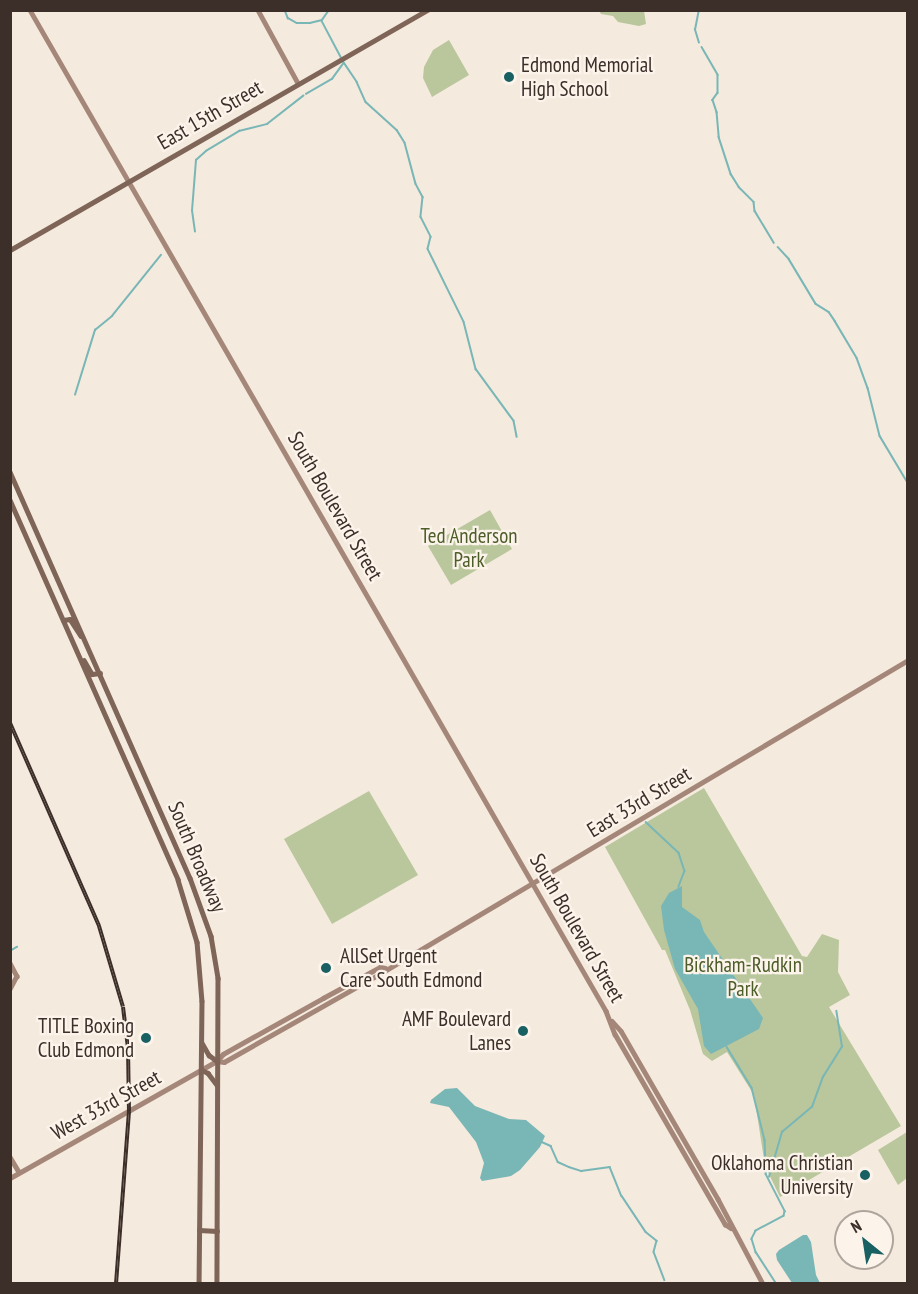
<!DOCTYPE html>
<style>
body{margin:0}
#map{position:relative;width:918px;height:1294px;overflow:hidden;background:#f5eade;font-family:"PT Sans Narrow",sans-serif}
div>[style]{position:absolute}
.green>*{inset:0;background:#bac79c}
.water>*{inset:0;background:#79b6b6}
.stream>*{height:1.5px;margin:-0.75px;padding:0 0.75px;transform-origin:0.75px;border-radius:0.75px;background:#79b6b6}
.secondary>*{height:4.5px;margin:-2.25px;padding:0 2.25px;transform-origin:2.25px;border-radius:2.25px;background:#a48779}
.primary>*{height:4.5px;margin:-2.25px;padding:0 2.25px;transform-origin:2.25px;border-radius:2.25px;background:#7f6458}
.rail>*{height:4px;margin-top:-2px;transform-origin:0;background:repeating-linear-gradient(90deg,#fcf4eb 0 4.5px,#3c2e29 0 9px);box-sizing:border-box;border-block:2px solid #3c2e29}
.dots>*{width:16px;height:16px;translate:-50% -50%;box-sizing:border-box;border:3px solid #fcf4eb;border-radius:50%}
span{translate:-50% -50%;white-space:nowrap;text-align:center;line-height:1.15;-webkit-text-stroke:4.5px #fcf4eb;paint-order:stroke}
.poi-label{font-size:21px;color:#3c2e29}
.left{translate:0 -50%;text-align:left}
.right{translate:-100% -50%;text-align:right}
.street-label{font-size:21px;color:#3c2e29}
.park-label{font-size:21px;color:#4c5d29}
.frame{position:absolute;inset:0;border:12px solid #3c2e29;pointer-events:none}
.north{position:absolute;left:834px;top:1210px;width:60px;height:60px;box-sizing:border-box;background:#fcf4eb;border:2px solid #afa59d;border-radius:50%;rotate:330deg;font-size:16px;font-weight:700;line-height:24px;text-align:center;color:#3c2e29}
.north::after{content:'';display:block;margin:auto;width:21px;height:27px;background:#196063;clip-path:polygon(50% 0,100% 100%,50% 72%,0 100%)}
</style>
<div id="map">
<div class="green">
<div style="clip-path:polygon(599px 11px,644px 11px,646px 24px,639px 26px,618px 22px,613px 16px,601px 14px)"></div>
<div style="clip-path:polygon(449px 40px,469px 75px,432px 97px,423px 78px,424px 67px,433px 50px)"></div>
<div style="clip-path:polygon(490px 510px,512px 549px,451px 585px,428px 546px)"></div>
<div style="clip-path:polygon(704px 788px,802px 956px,807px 957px,822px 934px,839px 940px,838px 972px,850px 995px,829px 1007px,901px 1126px,780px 1197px,765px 1166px,754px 1095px,727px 1052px,712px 1061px,703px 1054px,690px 1010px,665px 950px,662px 950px,605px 847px)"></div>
<div style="clip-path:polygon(369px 791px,418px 875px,332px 924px,284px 839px)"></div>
<div style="clip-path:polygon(907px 1132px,907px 1178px,898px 1185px,878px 1150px)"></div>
</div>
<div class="water">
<div style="clip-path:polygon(682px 886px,682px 907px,700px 920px,704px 932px,763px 1018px,759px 1029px,711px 1054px,704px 1046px,698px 1009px,675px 969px,664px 930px,661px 906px,669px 893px)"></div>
<div style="clip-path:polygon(457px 1088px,475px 1106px,509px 1119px,526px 1120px,545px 1136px,540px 1147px,520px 1170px,511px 1176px,482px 1181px,480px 1178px,484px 1163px,476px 1142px,449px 1107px,430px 1103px,431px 1100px,445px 1089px)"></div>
<div style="clip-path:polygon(803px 1235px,807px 1235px,811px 1242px,816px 1275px,820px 1283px,792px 1283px,777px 1260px,776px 1254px,779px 1250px)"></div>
</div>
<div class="stream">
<div style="left:285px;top:10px;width:9px;rotate:69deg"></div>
<div style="left:288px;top:18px;width:10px;rotate:29deg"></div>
<div style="left:297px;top:23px;width:13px"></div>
<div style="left:310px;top:23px;width:12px;rotate:-14deg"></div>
<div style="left:322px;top:20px;width:12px;rotate:-55deg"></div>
<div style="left:322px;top:21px;width:41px;rotate:62.2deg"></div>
<div style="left:699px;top:43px;width:14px;rotate:-107deg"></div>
<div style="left:695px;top:30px;width:20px;rotate:-79deg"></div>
<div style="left:702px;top:47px;width:32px;rotate:60deg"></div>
<div style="left:718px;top:75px;width:18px;rotate:90deg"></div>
<div style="left:718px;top:93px;width:9px;rotate:126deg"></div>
<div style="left:713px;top:100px;width:13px;rotate:72deg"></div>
<div style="left:717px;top:112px;width:25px;rotate:85deg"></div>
<div style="left:719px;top:137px;width:39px;rotate:72deg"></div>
<div style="left:731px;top:174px;width:15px;rotate:58deg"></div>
<div style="left:739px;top:187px;width:21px;rotate:45deg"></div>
<div style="left:754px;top:202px;width:9px;rotate:84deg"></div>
<div style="left:755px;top:211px;width:37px;rotate:59deg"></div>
<div style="left:343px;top:61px;width:25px;rotate:56deg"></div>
<div style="left:357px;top:82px;width:22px;rotate:66deg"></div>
<div style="left:366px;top:102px;width:42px;rotate:42.1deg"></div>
<div style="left:397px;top:130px;width:15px;rotate:58deg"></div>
<div style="left:405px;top:143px;width:42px;rotate:75deg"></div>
<div style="left:416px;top:184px;width:15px;rotate:62deg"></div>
<div style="left:423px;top:197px;width:20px;rotate:96deg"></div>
<div style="left:421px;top:217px;width:22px;rotate:63deg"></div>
<div style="left:431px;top:237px;width:12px;rotate:104deg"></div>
<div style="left:428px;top:249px;width:81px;rotate:63.7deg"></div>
<div style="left:464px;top:322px;width:49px;rotate:75.7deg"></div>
<div style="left:476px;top:369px;width:64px;rotate:53.8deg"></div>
<div style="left:514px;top:421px;width:16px;rotate:79deg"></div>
<div style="left:306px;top:94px;width:30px;rotate:-30deg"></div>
<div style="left:332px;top:79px;width:19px;rotate:-54deg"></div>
<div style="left:195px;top:232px;width:21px;rotate:-98deg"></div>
<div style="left:192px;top:211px;width:51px;rotate:-85.5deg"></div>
<div style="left:196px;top:160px;width:13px;rotate:-42deg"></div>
<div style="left:206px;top:151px;width:39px;rotate:-31deg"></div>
<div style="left:239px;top:131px;width:29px;rotate:-14deg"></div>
<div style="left:267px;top:124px;width:46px;rotate:-37.9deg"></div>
<div style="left:778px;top:247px;width:16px;rotate:47deg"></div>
<div style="left:789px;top:259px;width:52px;rotate:59deg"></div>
<div style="left:816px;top:304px;width:15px;rotate:32deg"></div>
<div style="left:829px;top:312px;width:11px;rotate:56deg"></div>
<div style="left:835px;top:321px;width:43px;rotate:59.3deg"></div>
<div style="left:857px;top:358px;width:32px;rotate:70deg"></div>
<div style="left:868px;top:388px;width:49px;rotate:76deg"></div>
<div style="left:880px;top:436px;width:55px;rotate:59.2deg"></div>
<div style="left:75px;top:395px;width:68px;rotate:-72.9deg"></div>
<div style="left:95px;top:330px;width:22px;rotate:-39deg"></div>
<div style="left:112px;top:316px;width:78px;rotate:-51.2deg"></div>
<div style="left:646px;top:822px;width:45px;rotate:43.2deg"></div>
<div style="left:679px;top:853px;width:19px;rotate:72deg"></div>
<div style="left:685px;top:871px;width:17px;rotate:111deg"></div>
<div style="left:10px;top:951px;width:8px;rotate:-30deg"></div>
<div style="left:727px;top:1047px;width:48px;rotate:58.6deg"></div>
<div style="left:752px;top:1088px;width:54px;rotate:76deg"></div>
<div style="left:765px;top:1140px;width:34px;rotate:88deg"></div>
<div style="left:766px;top:1174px;width:42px;rotate:62.8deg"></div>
<div style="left:785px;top:1211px;width:5px;rotate:101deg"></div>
<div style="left:784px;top:1216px;width:32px;rotate:152deg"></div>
<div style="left:756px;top:1231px;width:9px;rotate:117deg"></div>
<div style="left:752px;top:1239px;width:14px;rotate:73deg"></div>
<div style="left:756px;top:1252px;width:38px;rotate:57deg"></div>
<div style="left:542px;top:1142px;width:10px;rotate:24deg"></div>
<div style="left:551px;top:1146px;width:17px;rotate:66deg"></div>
<div style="left:558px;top:1162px;width:12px;rotate:24deg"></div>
<div style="left:569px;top:1167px;width:13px;rotate:18deg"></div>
<div style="left:581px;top:1171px;width:29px;rotate:-8deg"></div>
<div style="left:610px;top:1167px;width:31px;rotate:68deg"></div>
<div style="left:622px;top:1196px;width:43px;rotate:56.3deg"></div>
<div style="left:646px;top:1232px;width:14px;rotate:39deg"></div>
<div style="left:657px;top:1241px;width:11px;rotate:105deg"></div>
<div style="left:654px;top:1252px;width:30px;rotate:69deg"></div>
<div style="left:769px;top:1177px;width:47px;rotate:-73.9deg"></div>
<div style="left:782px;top:1132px;width:39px;rotate:-40deg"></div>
<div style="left:812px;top:1107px;width:32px;rotate:-70deg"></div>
<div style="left:823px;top:1077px;width:36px;rotate:-58deg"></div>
<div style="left:842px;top:1047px;width:36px;rotate:-99deg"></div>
</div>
<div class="secondary">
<div style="left:30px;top:10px;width:1155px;rotate:60.08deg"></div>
<div style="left:606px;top:1011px;width:25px;rotate:69deg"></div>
<div style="left:615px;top:1034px;width:220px;rotate:59.9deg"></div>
<div style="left:725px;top:1224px;width:7px;rotate:34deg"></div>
<div style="left:258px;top:10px;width:83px;rotate:61.3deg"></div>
<div style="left:10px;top:963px;width:15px;rotate:62deg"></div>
<div style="left:17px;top:976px;width:15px;rotate:118deg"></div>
<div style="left:612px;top:1021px;width:13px;rotate:48deg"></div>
<div style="left:621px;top:1031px;width:194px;rotate:60deg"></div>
<div style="left:718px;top:1199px;width:96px;rotate:62.1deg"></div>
<div style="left:217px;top:1061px;width:7px;rotate:8deg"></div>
<div style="left:224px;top:1062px;width:183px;rotate:-29.5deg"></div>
<div style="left:383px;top:972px;width:611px;rotate:-30.72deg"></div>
<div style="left:10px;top:1157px;width:17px;rotate:59deg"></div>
<div style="left:10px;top:1178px;width:238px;rotate:-29.5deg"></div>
<div style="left:217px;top:1061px;width:9px;rotate:-49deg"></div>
<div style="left:223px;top:1054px;width:115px;rotate:-29.2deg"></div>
<div style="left:323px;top:998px;width:65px;rotate:-28.5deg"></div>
<div style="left:380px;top:967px;width:5px;rotate:11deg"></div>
</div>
<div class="primary">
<div style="left:10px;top:250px;width:482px;rotate:-29.9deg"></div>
<div style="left:10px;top:472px;width:444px;rotate:66.1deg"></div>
<div style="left:190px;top:878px;width:62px;rotate:70.1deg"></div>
<div style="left:211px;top:936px;width:43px;rotate:80.5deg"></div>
<div style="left:218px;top:978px;width:306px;rotate:90.2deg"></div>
<div style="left:10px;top:500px;width:415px;rotate:66.1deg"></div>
<div style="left:178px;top:880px;width:65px;rotate:73deg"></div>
<div style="left:197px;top:942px;width:59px;rotate:85.2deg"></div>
<div style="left:202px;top:1001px;width:283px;rotate:90.6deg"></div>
<div style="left:63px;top:620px;width:7px;rotate:-8deg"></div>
<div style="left:70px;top:619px;width:20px;rotate:57deg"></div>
<div style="left:84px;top:660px;width:16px;rotate:60deg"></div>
<div style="left:92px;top:674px;width:8px;rotate:-7deg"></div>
<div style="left:202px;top:1043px;width:14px;rotate:60deg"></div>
<div style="left:209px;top:1055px;width:10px;rotate:37deg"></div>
<div style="left:202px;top:1070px;width:7px;rotate:27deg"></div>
<div style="left:208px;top:1073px;width:15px;rotate:53deg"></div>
<div style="left:199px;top:1230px;width:18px;rotate:3deg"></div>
</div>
<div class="rail">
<div style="left:10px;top:723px;width:222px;rotate:66.3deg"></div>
<div style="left:99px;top:926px;width:84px;rotate:73.5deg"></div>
<div style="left:123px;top:1007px;width:41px;rotate:83deg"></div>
<div style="left:128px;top:1048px;width:63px;rotate:89.1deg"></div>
<div style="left:129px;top:1111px;width:173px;rotate:94.3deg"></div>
</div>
<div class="dots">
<div style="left:509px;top:77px;background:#196063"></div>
<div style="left:326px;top:968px;background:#196063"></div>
<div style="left:523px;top:1031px;background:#196063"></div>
<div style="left:146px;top:1038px;background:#196063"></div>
<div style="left:865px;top:1175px;background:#196063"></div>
</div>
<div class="poi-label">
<span class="left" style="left:521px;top:77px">Edmond Memorial<br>High School</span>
<span class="left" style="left:340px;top:968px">AllSet Urgent<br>Care South Edmond</span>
<span class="right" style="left:511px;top:1031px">AMF Boulevard<br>Lanes</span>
<span class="right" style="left:134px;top:1038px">TITLE Boxing<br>Club Edmond</span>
<span class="right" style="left:853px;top:1175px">Oklahoma Christian<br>University</span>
</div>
<div class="street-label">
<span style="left:210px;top:115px;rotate:-30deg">East 15th Street</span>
<span style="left:335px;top:506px;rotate:60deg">South Boulevard Street</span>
<span style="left:639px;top:802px;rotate:-31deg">East 33rd Street</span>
<span style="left:197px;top:857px;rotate:67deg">South Broadway</span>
<span style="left:577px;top:928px;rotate:60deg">South Boulevard Street</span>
<span style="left:106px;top:1105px;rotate:-29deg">West 33rd Street</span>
</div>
<div class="park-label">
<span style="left:469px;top:548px">Ted Anderson<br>Park</span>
<span style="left:743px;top:977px">Bickham-Rudkin<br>Park</span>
</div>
<div class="frame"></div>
<div class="north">N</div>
</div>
